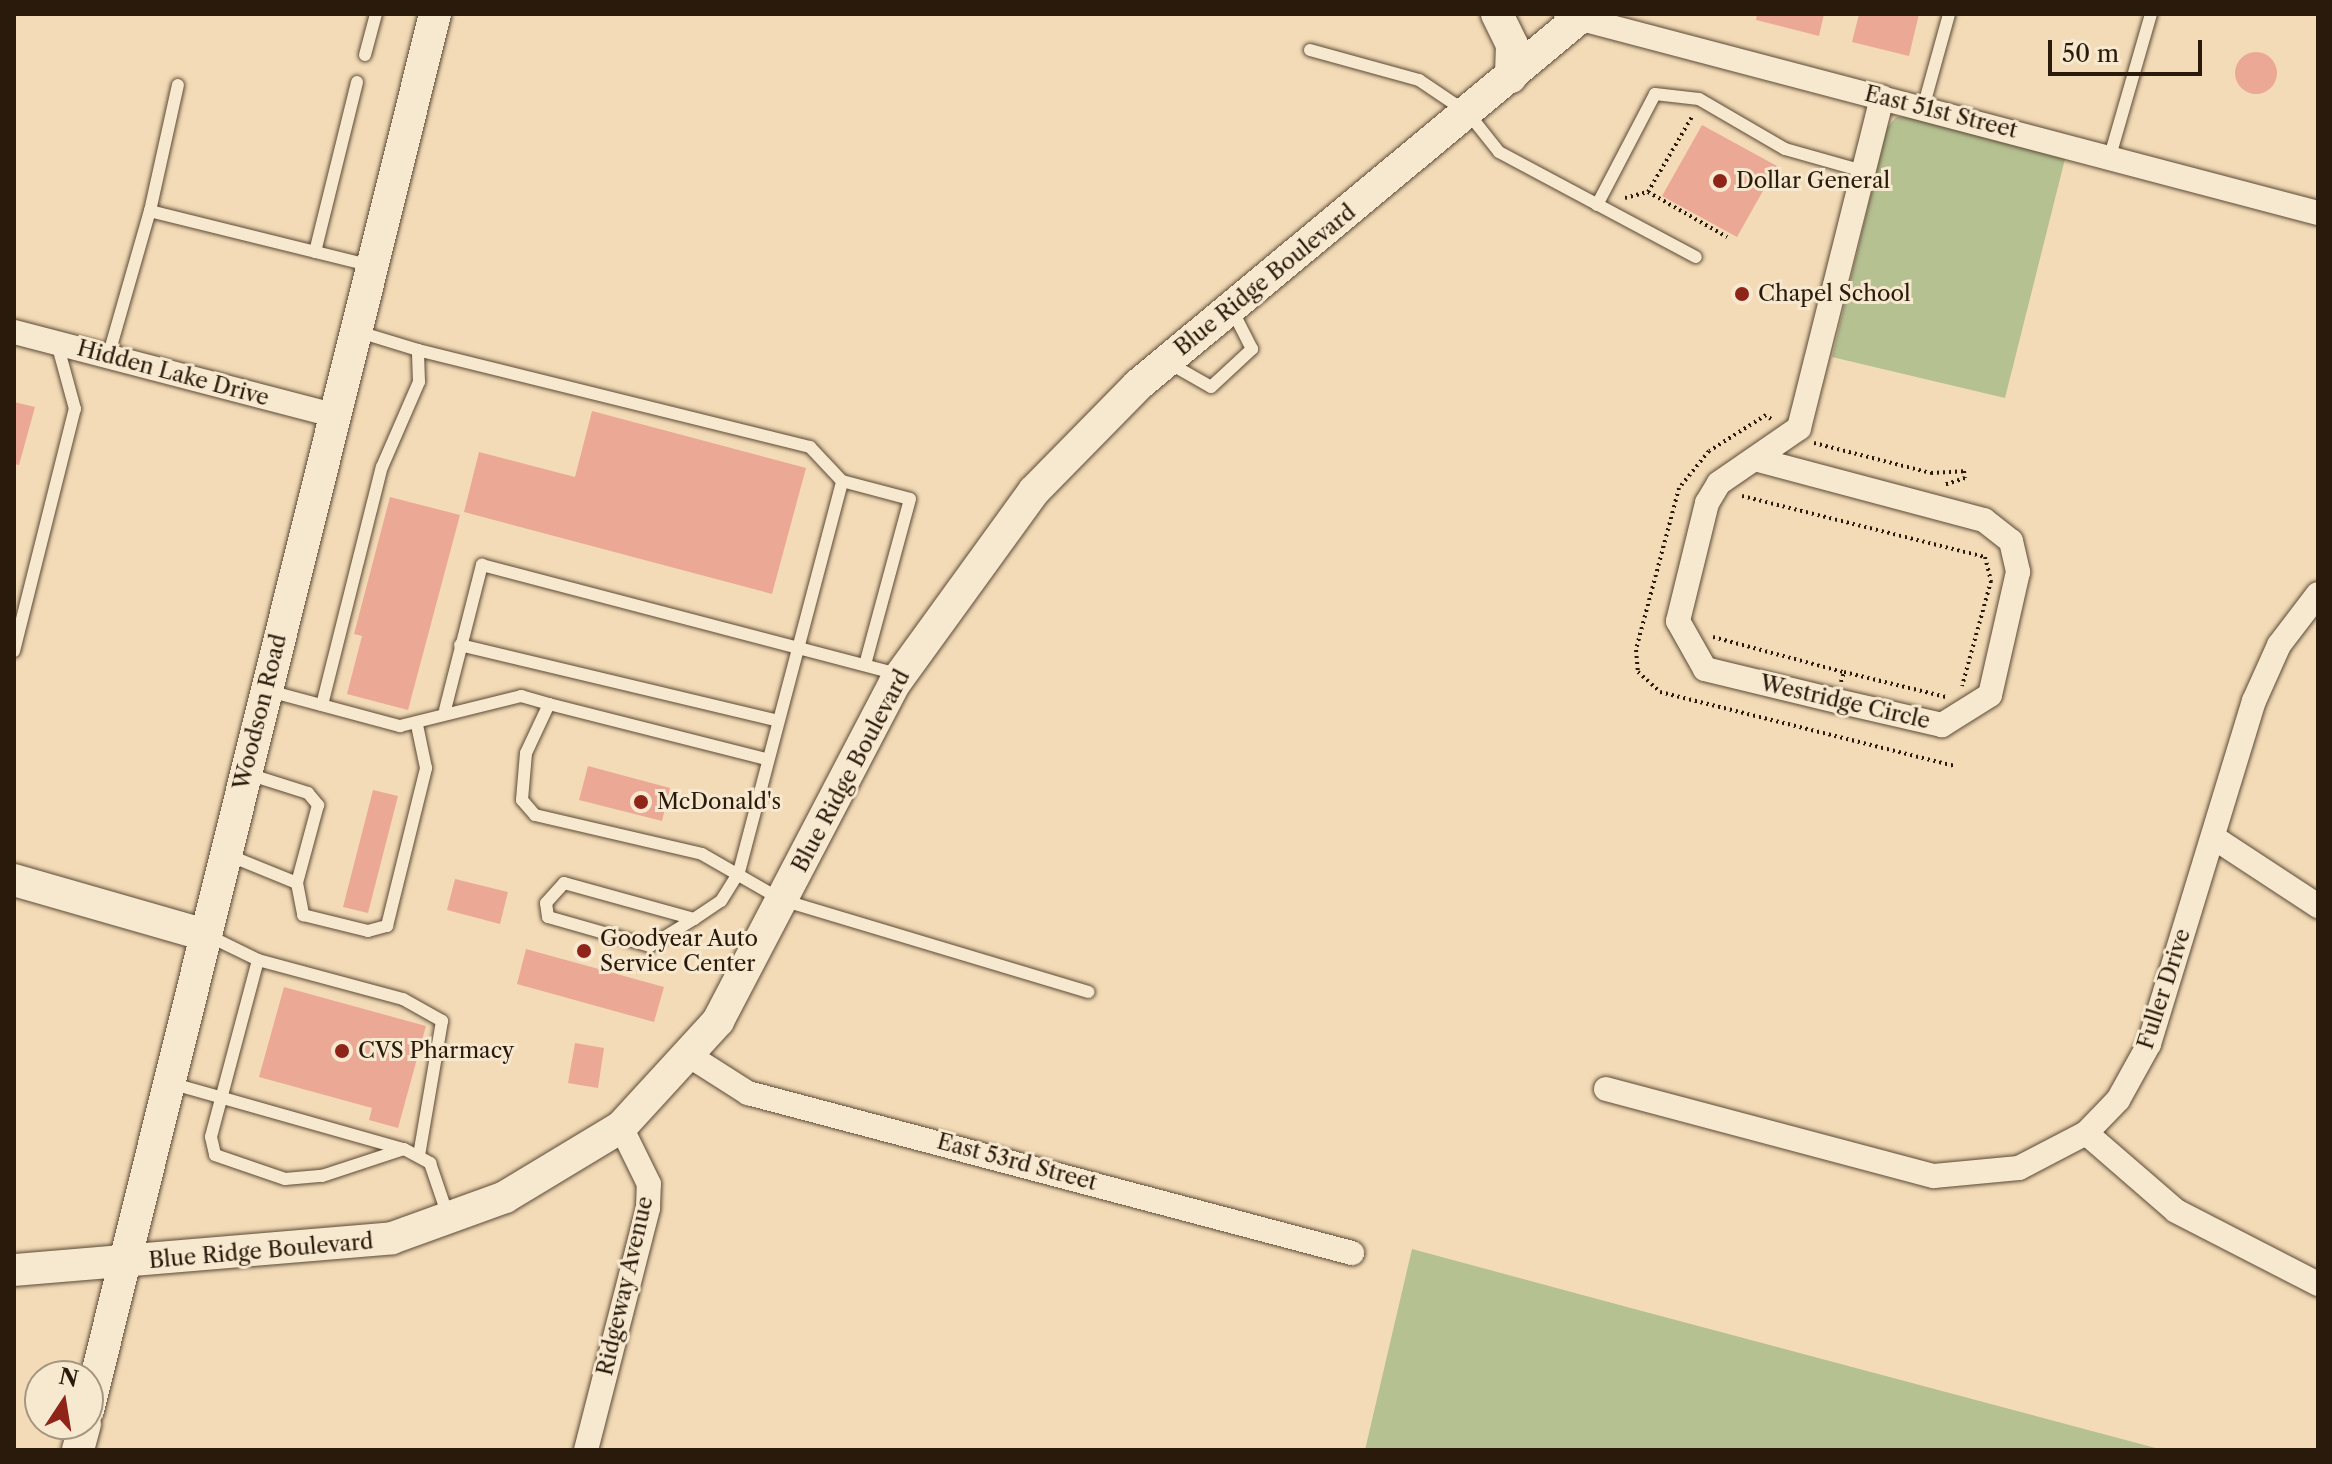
<!DOCTYPE html>
<style>
body{margin:0}
#map{position:relative;width:2332px;height:1464px;overflow:hidden;background:#f3dbb7;font-family:"Libre Caslon Text",serif}
div>[style]{position:absolute}
.green>*{inset:0;background:#b6c192}
.building>*{inset:0;background:#eba995}
.round{border-radius:50%}
.path>*{height:4px;margin-top:-2px;transform-origin:0;background:repeating-linear-gradient(90deg,#291a0b 0 2px,transparent 0 6px)}
.roads{filter:drop-shadow(0 0 2px #5c4a36) drop-shadow(0 0 2px #5c4a36)}
.service>*{height:12px;margin:-6px;padding:0 6px;transform-origin:6px;border-radius:6px;background:#f7e8d0}
.minor>*{height:24px;margin:-12px;padding:0 12px;transform-origin:12px;border-radius:12px;background:#f7e8d0}
.tertiary>*{height:32px;margin:-16px;padding:0 16px;transform-origin:16px;border-radius:16px;background:#f7e8d0}
.dots>*{width:22px;height:22px;translate:-50% -50%;box-sizing:border-box;border:4px solid #f7e8d0;border-radius:50%}
span{translate:-50% -50%;white-space:nowrap;text-align:center;line-height:1.15;-webkit-text-stroke:6px #f7e8d0;paint-order:stroke}
.street-label{font-size:22px;color:#291a0b}
.poi-label{font-size:22px;color:#291a0b}
.left{translate:0 -50%;text-align:left}
.frame{position:absolute;inset:0;border:16px solid #291a0b;pointer-events:none}
.north{position:absolute;left:24px;top:1360px;width:80px;height:80px;box-sizing:border-box;background:#f7e8d0;border:2px solid #a59681;border-radius:50%;rotate:12deg;font-size:22px;font-weight:700;line-height:32px;text-align:center;color:#291a0b}
.north::after{content:'';display:block;margin:auto;width:28px;height:36px;background:#8f2418;clip-path:polygon(50% 0,100% 100%,50% 72%,0 100%)}
.scale{position:absolute;left:2048px;top:40px;width:154px;height:36px;box-sizing:border-box;border:4px solid #291a0b;border-top:0;padding-left:10px;font-size:24px;line-height:28px;white-space:nowrap;color:#291a0b;-webkit-text-stroke:6px #f7e8d0;paint-order:stroke}
</style>
<div id="map">
<div class="green">
<div style="clip-path:polygon(1910px 117px,2065px 159px,2005px 398px,1832px 357px,1887px 128px,1896px 117px)"></div>
<div style="clip-path:polygon(1412px 1249px,1642px 1311px,2163px 1450px,1365px 1450px)"></div>
</div>
<div class="building">
<div style="clip-path:polygon(1757px 14px,1824px 14px,1819px 36px,1756px 20px)"></div>
<div style="clip-path:polygon(1859px 14px,1919px 14px,1909px 56px,1852px 42px)"></div>
<div class="round" style="left:2235px;top:52px;width:42px;height:42px"></div>
<div style="clip-path:polygon(1702px 125px,1777px 166px,1737px 237px,1662px 196px)"></div>
<div style="clip-path:polygon(14px 402px,35px 407px,19px 465px,14px 464px)"></div>
<div style="clip-path:polygon(592px 411px,806px 468px,772px 594px,464px 512px,479px 452px,575px 477px)"></div>
<div style="clip-path:polygon(390px 497px,460px 515px,408px 710px,347px 694px,362px 636px,354px 634px)"></div>
<div style="clip-path:polygon(588px 766px,670px 788px,662px 821px,579px 800px)"></div>
<div style="clip-path:polygon(373px 790px,398px 796px,368px 913px,343px 907px)"></div>
<div style="clip-path:polygon(455px 879px,508px 892px,500px 924px,447px 910px)"></div>
<div style="clip-path:polygon(526px 949px,664px 987px,654px 1022px,517px 984px)"></div>
<div style="clip-path:polygon(284px 987px,426px 1026px,398px 1128px,369px 1120px,372px 1108px,259px 1077px)"></div>
<div style="clip-path:polygon(575px 1043px,604px 1048px,598px 1088px,568px 1083px)"></div>
</div>
<div class="path">
<div style="left:1648px;top:192px;width:89px;rotate:-59.7deg"></div>
<div style="left:1625px;top:198px;width:24px;rotate:-15deg"></div>
<div style="left:1648px;top:192px;width:91px;rotate:29.7deg"></div>
<div style="left:1771px;top:419px;width:6px;rotate:-141deg"></div>
<div style="left:1766px;top:415px;width:67px;rotate:147.7deg"></div>
<div style="left:1709px;top:451px;width:48px;rotate:129deg"></div>
<div style="left:1679px;top:488px;width:168px;rotate:104.9deg"></div>
<div style="left:1636px;top:650px;width:22px;rotate:85deg"></div>
<div style="left:1638px;top:672px;width:30px;rotate:42deg"></div>
<div style="left:1660px;top:692px;width:304px;rotate:14.1deg"></div>
<div style="left:1814px;top:443px;width:121px;rotate:14.4deg"></div>
<div style="left:1931px;top:473px;width:33px;rotate:-3deg"></div>
<div style="left:1964px;top:471px;width:7px;rotate:82deg"></div>
<div style="left:1965px;top:478px;width:22px;rotate:162deg"></div>
<div style="left:1742px;top:496px;width:251px;rotate:14.1deg"></div>
<div style="left:1985px;top:557px;width:25px;rotate:76deg"></div>
<div style="left:1991px;top:581px;width:109px;rotate:105.4deg"></div>
<div style="left:1713px;top:637px;width:135px;rotate:15.1deg"></div>
<div style="left:1841px;top:682px;width:10px;rotate:-73deg"></div>
<div style="left:1844px;top:672px;width:105px;rotate:13.8deg"></div>
</div>
<div class="roads">
<div class="service">
<div style="left:1310px;top:50px;width:113px;rotate:15.4deg"></div>
<div style="left:1419px;top:80px;width:59px;rotate:34deg"></div>
<div style="left:1468px;top:113px;width:50px;rotate:51.5deg"></div>
<div style="left:1499px;top:152px;width:223px;rotate:28.1deg"></div>
<div style="left:365px;top:55px;width:42px;rotate:-75deg"></div>
<div style="left:1923px;top:108px;width:98px;rotate:-74.5deg"></div>
<div style="left:2110px;top:156px;width:148px;rotate:-73.9deg"></div>
<div style="left:1597px;top:205px;width:125px;rotate:-62.4deg"></div>
<div style="left:1655px;top:94px;width:44px;rotate:6.5deg"></div>
<div style="left:1699px;top:99px;width:99px;rotate:30.2deg"></div>
<div style="left:1785px;top:149px;width:81px;rotate:15.8deg"></div>
<div style="left:150px;top:211px;width:129px;rotate:-77.5deg"></div>
<div style="left:315px;top:252px;width:175px;rotate:-76.1deg"></div>
<div style="left:418px;top:350px;width:404px;rotate:13.9deg"></div>
<div style="left:810px;top:447px;width:47px;rotate:46.7deg"></div>
<div style="left:108px;top:357px;width:152px;rotate:-74deg"></div>
<div style="left:150px;top:211px;width:225px;rotate:13.9deg"></div>
<div style="left:1169px;top:363px;width:48px;rotate:29.7deg"></div>
<div style="left:1211px;top:387px;width:56px;rotate:-42.8deg"></div>
<div style="left:1252px;top:349px;width:46px;rotate:-117.1deg"></div>
<div style="left:460px;top:645px;width:324px;rotate:13.4deg"></div>
<div style="left:14px;top:651px;width:250px;rotate:-75.9deg"></div>
<div style="left:75px;top:409px;width:68px;rotate:-105.3deg"></div>
<div style="left:269px;top:691px;width:136px;rotate:15deg"></div>
<div style="left:400px;top:726px;width:125px;rotate:-13.9deg"></div>
<div style="left:521px;top:696px;width:29px;rotate:16deg"></div>
<div style="left:322px;top:705px;width:245px;rotate:-75.9deg"></div>
<div style="left:382px;top:467px;width:93px;rotate:-66.5deg"></div>
<div style="left:419px;top:382px;width:32px;rotate:-92deg"></div>
<div style="left:418px;top:350px;width:62px;rotate:-163deg"></div>
<div style="left:445px;top:710px;width:150px;rotate:-75.7deg"></div>
<div style="left:482px;top:565px;width:429px;rotate:14.7deg"></div>
<div style="left:766px;top:759px;width:224px;rotate:-165.8deg"></div>
<div style="left:549px;top:704px;width:54px;rotate:115.1deg"></div>
<div style="left:526px;top:753px;width:47px;rotate:94.9deg"></div>
<div style="left:522px;top:800px;width:20px;rotate:49deg"></div>
<div style="left:535px;top:815px;width:171px;rotate:13.1deg"></div>
<div style="left:702px;top:854px;width:92px;rotate:29.9deg"></div>
<div style="left:782px;top:900px;width:320px;rotate:16.7deg"></div>
<div style="left:248px;top:774px;width:63px;rotate:17.6deg"></div>
<div style="left:308px;top:793px;width:16px;rotate:50deg"></div>
<div style="left:318px;top:805px;width:81px;rotate:105.1deg"></div>
<div style="left:228px;top:855px;width:74px;rotate:22.1deg"></div>
<div style="left:297px;top:883px;width:33px;rotate:79deg"></div>
<div style="left:303px;top:915px;width:67px;rotate:13.8deg"></div>
<div style="left:368px;top:931px;width:20px;rotate:-15deg"></div>
<div style="left:387px;top:926px;width:163px;rotate:-76.1deg"></div>
<div style="left:426px;top:768px;width:44px;rotate:-101.8deg"></div>
<div style="left:694px;top:919px;width:52px;rotate:148.5deg"></div>
<div style="left:650px;top:946px;width:106px;rotate:-164.1deg"></div>
<div style="left:548px;top:917px;width:14px;rotate:-98deg"></div>
<div style="left:546px;top:903px;width:27px;rotate:-48deg"></div>
<div style="left:564px;top:883px;width:135px;rotate:15.5deg"></div>
<div style="left:694px;top:919px;width:32px;rotate:-34deg"></div>
<div style="left:721px;top:901px;width:34px;rotate:-58deg"></div>
<div style="left:739px;top:872px;width:404px;rotate:-75.2deg"></div>
<div style="left:842px;top:481px;width:70px;rotate:14.8deg"></div>
<div style="left:910px;top:499px;width:172px;rotate:105.2deg"></div>
<div style="left:209px;top:936px;width:55px;rotate:26.1deg"></div>
<div style="left:258px;top:960px;width:183px;rotate:104.9deg"></div>
<div style="left:211px;top:1137px;width:18px;rotate:77deg"></div>
<div style="left:215px;top:1155px;width:74px;rotate:18.9deg"></div>
<div style="left:285px;top:1179px;width:37px;rotate:-5deg"></div>
<div style="left:322px;top:1176px;width:86px;rotate:-18.2deg"></div>
<div style="left:258px;top:960px;width:150px;rotate:15.1deg"></div>
<div style="left:403px;top:999px;width:45px;rotate:29.4deg"></div>
<div style="left:442px;top:1021px;width:137px;rotate:99.7deg"></div>
<div style="left:170px;top:1083px;width:243px;rotate:15.8deg"></div>
<div style="left:404px;top:1149px;width:30px;rotate:28deg"></div>
<div style="left:430px;top:1163px;width:56px;rotate:71.2deg"></div>
</div>
<div class="minor">
<div style="left:1566px;top:15px;width:778px;rotate:14.75deg"></div>
<div style="left:14px;top:332px;width:329px;rotate:14.6deg"></div>
<div style="left:1758px;top:460px;width:234px;rotate:14.9deg"></div>
<div style="left:1984px;top:520px;width:34px;rotate:38deg"></div>
<div style="left:2011px;top:541px;width:32px;rotate:77deg"></div>
<div style="left:2018px;top:572px;width:126px;rotate:102.8deg"></div>
<div style="left:1990px;top:695px;width:57px;rotate:148deg"></div>
<div style="left:1942px;top:725px;width:108px;rotate:-167.1deg"></div>
<div style="left:1837px;top:701px;width:136px;rotate:-166.4deg"></div>
<div style="left:1705px;top:669px;width:55px;rotate:-119.4deg"></div>
<div style="left:1678px;top:621px;width:122px;rotate:-76.2deg"></div>
<div style="left:1707px;top:503px;width:23px;rotate:-59deg"></div>
<div style="left:1719px;top:483px;width:97px;rotate:-34.5deg"></div>
<div style="left:1799px;top:428px;width:341px;rotate:-75.9deg"></div>
<div style="left:2213px;top:837px;width:126px;rotate:33.3deg"></div>
<div style="left:690px;top:1056px;width:69px;rotate:32.5deg"></div>
<div style="left:748px;top:1093px;width:625px;rotate:14.84deg"></div>
<div style="left:1606px;top:1089px;width:339px;rotate:14.9deg"></div>
<div style="left:1934px;top:1176px;width:85px;rotate:-5.4deg"></div>
<div style="left:2019px;top:1168px;width:76px;rotate:-27.6deg"></div>
<div style="left:2086px;top:1133px;width:46px;rotate:-45.9deg"></div>
<div style="left:2118px;top:1100px;width:64px;rotate:-61deg"></div>
<div style="left:2149px;top:1044px;width:359px;rotate:-73deg"></div>
<div style="left:2254px;top:701px;width:61px;rotate:-65.9deg"></div>
<div style="left:2279px;top:645px;width:64px;rotate:-52.6deg"></div>
<div style="left:2086px;top:1133px;width:119px;rotate:40.9deg"></div>
<div style="left:2176px;top:1211px;width:160px;rotate:27.2deg"></div>
<div style="left:586px;top:1450px;width:250px;rotate:-75.6deg"></div>
<div style="left:648px;top:1208px;width:24px;rotate:-88deg"></div>
<div style="left:649px;top:1184px;width:64px;rotate:-116.2deg"></div>
</div>
<div class="tertiary">
<div style="left:1497px;top:14px;width:34px;rotate:64deg"></div>
<div style="left:1512px;top:45px;width:32px;rotate:92deg"></div>
<div style="left:14px;top:880px;width:200px;rotate:16deg"></div>
<div style="left:14px;top:1270px;width:379px;rotate:-4.8deg"></div>
<div style="left:392px;top:1238px;width:120px;rotate:-19.9deg"></div>
<div style="left:505px;top:1197px;width:135px;rotate:-31.1deg"></div>
<div style="left:621px;top:1127px;width:144px;rotate:-47.5deg"></div>
<div style="left:718px;top:1021px;width:382px;rotate:-62.4deg"></div>
<div style="left:895px;top:683px;width:237px;rotate:-54.1deg"></div>
<div style="left:1034px;top:491px;width:148px;rotate:-45.5deg"></div>
<div style="left:1138px;top:385px;width:580px;rotate:-39.75deg"></div>
<div style="left:88px;top:1410px;width:1438px;rotate:-76.04deg"></div>
<div style="left:78px;top:1450px;width:27px;rotate:-75deg"></div>
</div>
</div>
<div class="dots">
<div style="left:1720px;top:181px;background:#8f2418"></div>
<div style="left:1742px;top:294px;background:#8f2418"></div>
<div style="left:641px;top:802px;background:#8f2418"></div>
<div style="left:584px;top:951px;background:#8f2418"></div>
<div style="left:342px;top:1051px;background:#8f2418"></div>
</div>
<div class="street-label">
<span style="left:1941px;top:112px;rotate:14deg">East 51st Street</span>
<span style="left:1265px;top:280px;rotate:-39deg">Blue Ridge Boulevard</span>
<span style="left:173px;top:373px;rotate:15deg">Hidden Lake Drive</span>
<span style="left:1845px;top:702px;rotate:13deg">Westridge Circle</span>
<span style="left:260px;top:712px;rotate:-76deg">Woodson Road</span>
<span style="left:851px;top:771px;rotate:-62deg">Blue Ridge Boulevard</span>
<span style="left:2164px;top:989px;rotate:-72deg">Fuller Drive</span>
<span style="left:1017px;top:1162px;rotate:15deg">East 53rd Street</span>
<span style="left:261px;top:1251px;rotate:-5deg">Blue Ridge Boulevard</span>
<span style="left:625px;top:1286px;rotate:-77deg">Ridgeway Avenue</span>
</div>
<div class="poi-label">
<span class="left" style="left:1736px;top:181px">Dollar General</span>
<span class="left" style="left:1758px;top:294px">Chapel School</span>
<span class="left" style="left:657px;top:802px">McDonald's</span>
<span class="left" style="left:600px;top:951px">Goodyear Auto<br>Service Center</span>
<span class="left" style="left:358px;top:1051px">CVS Pharmacy</span>
</div>
<div class="frame"></div>
<div class="north">N</div>
<div class="scale">50 m</div>
</div>
